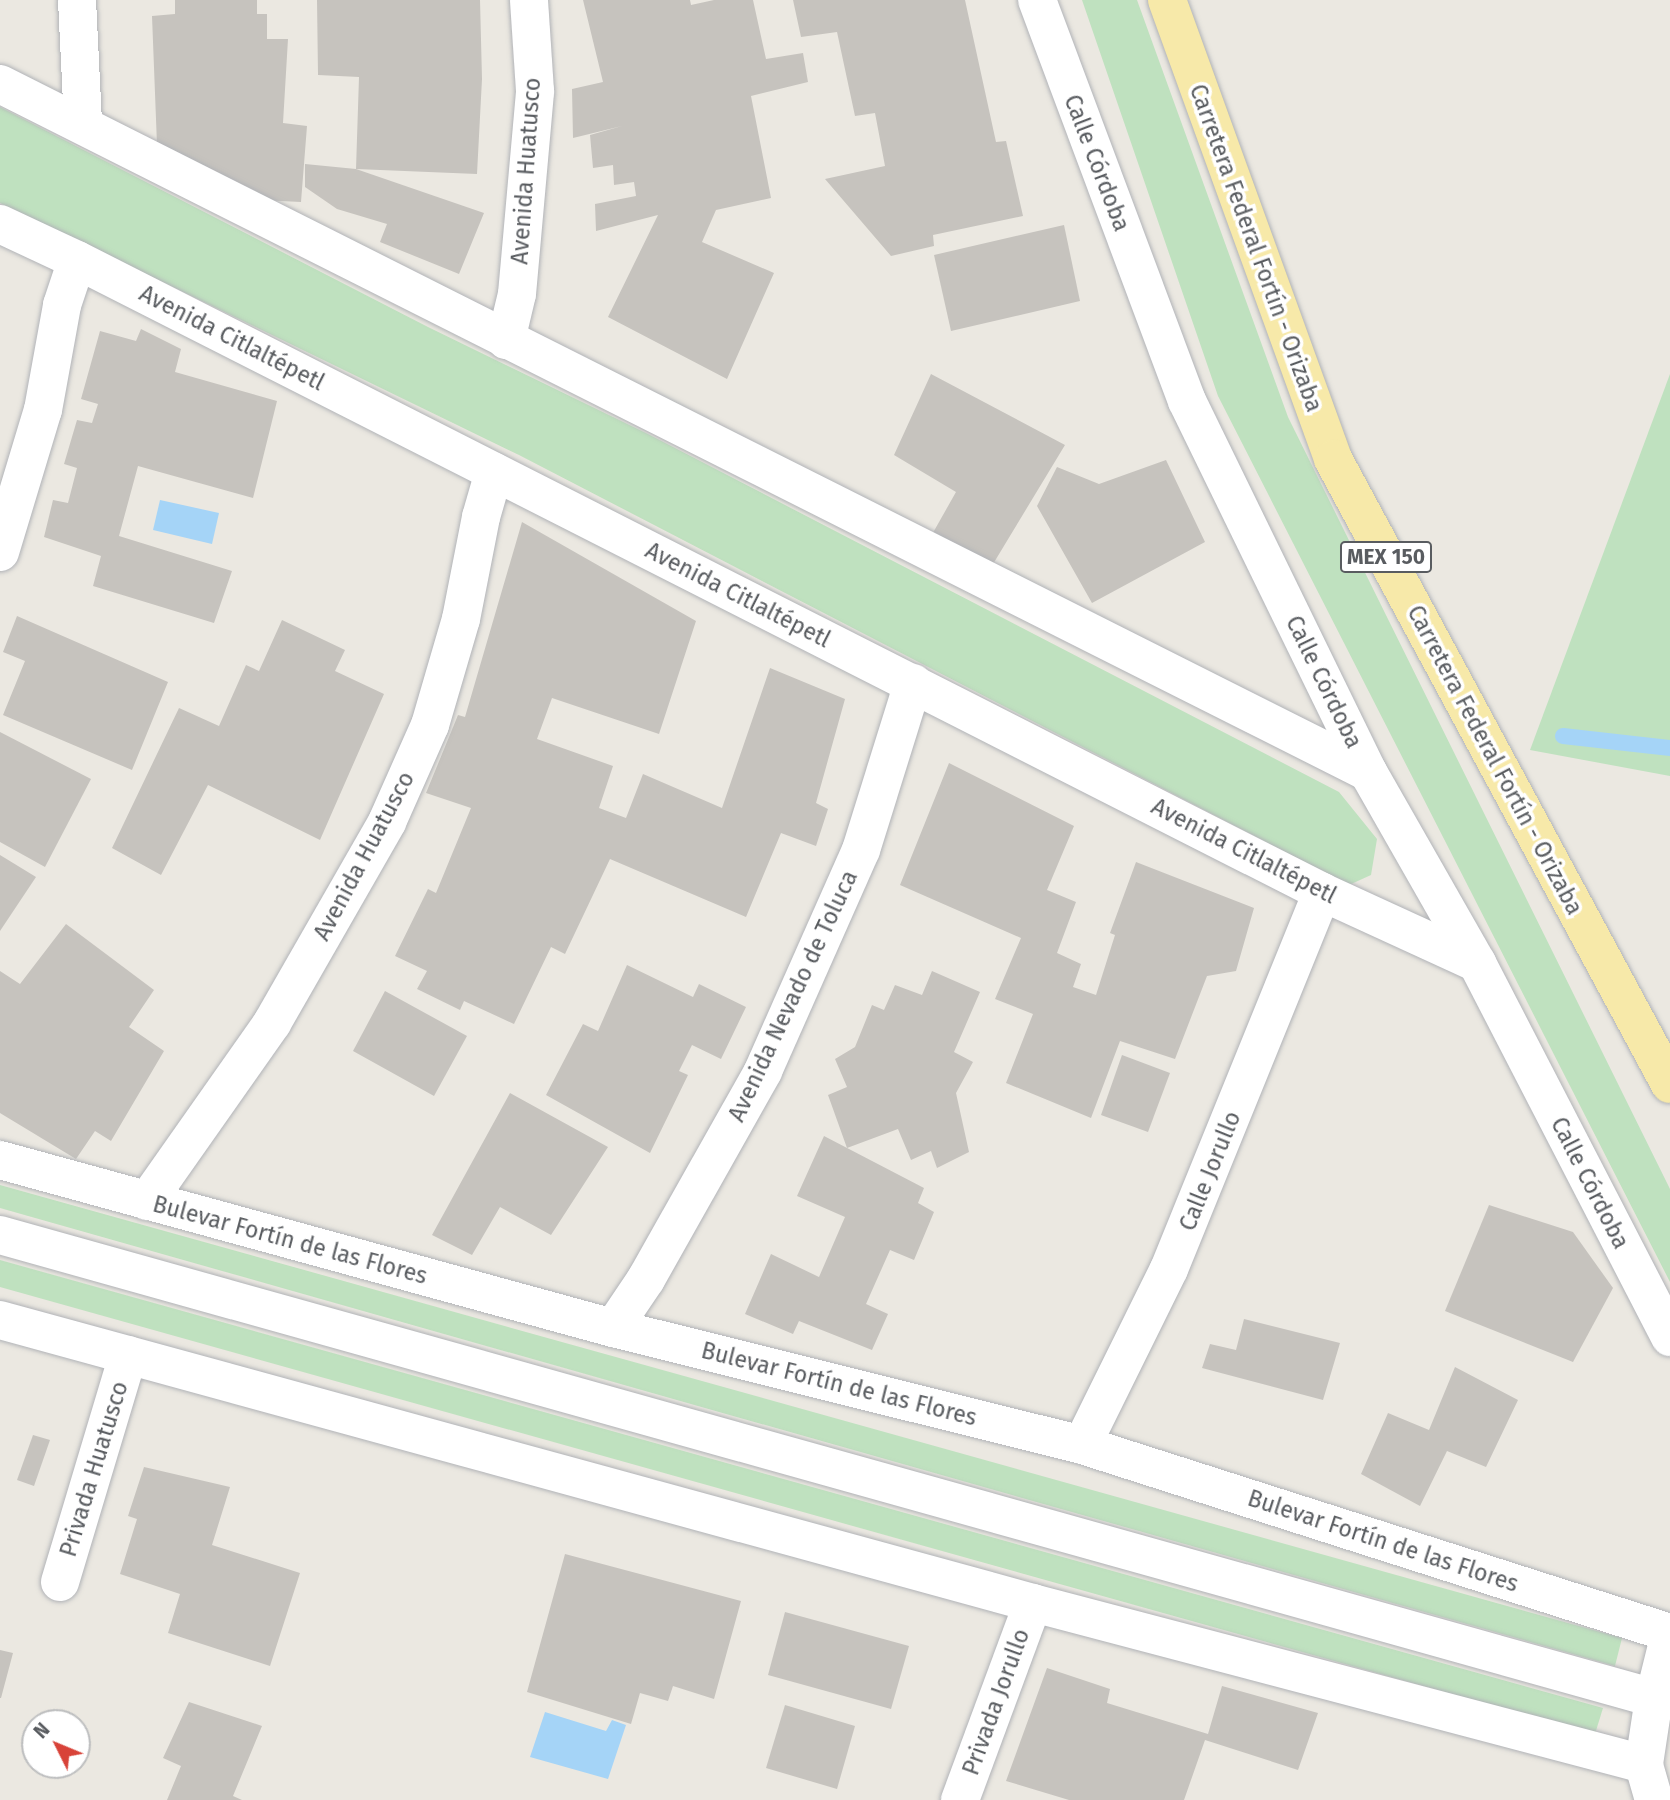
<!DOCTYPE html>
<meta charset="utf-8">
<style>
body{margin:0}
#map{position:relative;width:1670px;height:1800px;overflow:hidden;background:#ebe8e1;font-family:"Fira Sans",sans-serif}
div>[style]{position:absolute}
.green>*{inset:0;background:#bfe1bf}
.water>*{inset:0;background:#a5d4f7}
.stream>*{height:16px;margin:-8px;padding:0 8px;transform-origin:8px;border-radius:8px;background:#a5d4f7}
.building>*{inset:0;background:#c6c3be}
.roads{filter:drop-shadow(0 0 2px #b1b3b7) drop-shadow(0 0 2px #b1b3b7)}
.minor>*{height:38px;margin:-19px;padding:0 19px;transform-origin:19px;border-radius:19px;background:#fff}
.major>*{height:38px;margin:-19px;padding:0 19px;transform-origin:19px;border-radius:19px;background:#f7e9a9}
span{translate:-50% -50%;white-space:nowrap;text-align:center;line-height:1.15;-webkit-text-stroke:7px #fff;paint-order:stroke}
.shield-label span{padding:2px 5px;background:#fff;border:2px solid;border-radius:5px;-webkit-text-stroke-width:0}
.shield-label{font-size:21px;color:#595c60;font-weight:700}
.street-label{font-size:23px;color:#595c60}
.north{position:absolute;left:21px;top:1709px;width:70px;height:70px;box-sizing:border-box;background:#fff;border:2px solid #bdbebf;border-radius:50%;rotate:313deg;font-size:19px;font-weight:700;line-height:28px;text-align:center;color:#595c60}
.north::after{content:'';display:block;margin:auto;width:24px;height:32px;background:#d84339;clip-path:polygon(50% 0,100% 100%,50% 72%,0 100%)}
</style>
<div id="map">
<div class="green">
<div style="clip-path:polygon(1082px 0,1137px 0,1288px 417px,1670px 1189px,1670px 1282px,1218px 396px)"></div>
<div style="clip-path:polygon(0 107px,428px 327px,648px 434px,1339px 792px,1377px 839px,1371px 875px,1349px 885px,519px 455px,0 203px)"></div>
<div style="clip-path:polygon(1670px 374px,1670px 776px,1530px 750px)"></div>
<div style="clip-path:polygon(0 1185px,1622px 1638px,1615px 1666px,0 1208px)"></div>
<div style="clip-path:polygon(0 1260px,1603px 1708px,1595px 1734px,0 1287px)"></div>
</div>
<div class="water">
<div style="clip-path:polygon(160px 500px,219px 513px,212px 544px,153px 530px)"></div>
<div style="clip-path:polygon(545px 1712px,606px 1731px,612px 1720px,626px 1725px,608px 1779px,530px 1757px)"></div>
</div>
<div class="stream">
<div style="left:1563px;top:736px;width:108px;rotate:6.4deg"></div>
</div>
<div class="building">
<div style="clip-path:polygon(175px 0,257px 0,257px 14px,267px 14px,267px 39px,288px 39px,283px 123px,307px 126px,301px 202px,261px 200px,157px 145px,152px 16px,175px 14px)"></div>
<div style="clip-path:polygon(317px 0,480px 0,482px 79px,477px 174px,356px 169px,484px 213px,459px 274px,380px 242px,387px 224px,337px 209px,305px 187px,305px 164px,356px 169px,359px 77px,318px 75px)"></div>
<div style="clip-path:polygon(583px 0,690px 0,691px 5px,714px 0,753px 0,766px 59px,803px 53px,808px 82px,751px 96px,771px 198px,716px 210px,702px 242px,774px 273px,727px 379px,608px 317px,658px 215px,596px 231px,595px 204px,636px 196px,634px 182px,614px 185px,613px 165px,593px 168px,590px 135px,622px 126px,573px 138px,572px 89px,603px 82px)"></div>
<div style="clip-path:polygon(793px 0,965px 0,996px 142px,1006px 141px,1023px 216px,933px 235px,934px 246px,891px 256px,825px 179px,885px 166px,875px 113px,855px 116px,837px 32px,801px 37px)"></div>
<div style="clip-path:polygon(1064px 225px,1080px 301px,951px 331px,934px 255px)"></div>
<div style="clip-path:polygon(141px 329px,181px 349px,175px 372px,277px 401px,253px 498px,138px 466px,119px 536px,232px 571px,214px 623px,93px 586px,101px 556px,44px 537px,53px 500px,68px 503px,77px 468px,64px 464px,77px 420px,92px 423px,98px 404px,81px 399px,100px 331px,136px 341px)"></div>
<div style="clip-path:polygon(931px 374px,1065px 445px,990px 569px,930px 538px,956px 492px,894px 455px)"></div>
<div style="clip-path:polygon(1166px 460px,1205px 542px,1092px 603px,1037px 506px,1057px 467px,1099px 484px)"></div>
<div style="clip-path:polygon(522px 522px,696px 621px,659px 734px,552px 698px,537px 739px,613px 766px,599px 808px,626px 818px,643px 774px,722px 808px,770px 668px,845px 699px,816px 803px,828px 809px,816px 846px,781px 833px,746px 917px,610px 859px,565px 954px,551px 947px,514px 1024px,464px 1001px,460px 1010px,417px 989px,427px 971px,395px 956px,428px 889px,436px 893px,471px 808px,426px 793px,458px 715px,465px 717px)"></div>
<div style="clip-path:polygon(17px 616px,168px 682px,132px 770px,3px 715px,25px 661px,3px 652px)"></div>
<div style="clip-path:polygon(282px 620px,345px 650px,335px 671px,384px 694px,320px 840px,208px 785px,161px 875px,112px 848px,179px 708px,219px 726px,246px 665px,259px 671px)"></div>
<div style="clip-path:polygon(0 732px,91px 779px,45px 867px,0 842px)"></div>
<div style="clip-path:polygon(949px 763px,1074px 826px,1047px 890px,1076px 902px,1057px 953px,1081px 964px,1073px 987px,1096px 995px,1115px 935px,1110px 933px,1136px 862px,1254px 908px,1236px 971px,1207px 976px,1175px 1059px,1120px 1041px,1091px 1118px,1006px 1083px,1033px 1014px,995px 999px,1021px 938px,900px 885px)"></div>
<div style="clip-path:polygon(0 855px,36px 877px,0 931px)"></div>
<div style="clip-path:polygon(66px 924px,154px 990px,129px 1027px,164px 1051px,111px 1141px,95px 1131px,76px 1159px,0 1113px,0 971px,20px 984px)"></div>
<div style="clip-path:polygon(627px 965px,693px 997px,699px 984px,746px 1007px,721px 1059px,692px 1045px,679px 1071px,688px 1075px,650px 1153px,546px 1095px,583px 1024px,598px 1031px)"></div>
<div style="clip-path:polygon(932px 971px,980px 992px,954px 1052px,973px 1062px,956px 1093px,969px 1152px,937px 1168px,931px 1151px,911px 1160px,898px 1129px,847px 1148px,828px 1095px,847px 1087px,835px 1059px,855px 1047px,872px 1005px,884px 1010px,895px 985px,922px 995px)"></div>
<div style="clip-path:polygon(385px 991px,467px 1036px,434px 1096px,353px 1051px)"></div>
<div style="clip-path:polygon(1122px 1055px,1170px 1073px,1148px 1132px,1101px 1115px)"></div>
<div style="clip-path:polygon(510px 1093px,608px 1147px,551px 1235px,500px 1207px,472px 1255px,432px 1235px)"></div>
<div style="clip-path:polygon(824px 1136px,924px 1188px,918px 1203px,934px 1212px,914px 1260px,890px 1250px,866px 1304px,888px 1314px,872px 1350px,799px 1321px,793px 1334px,745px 1314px,771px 1254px,819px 1277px,845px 1217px,797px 1196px)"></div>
<div style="clip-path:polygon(1489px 1205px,1573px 1232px,1613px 1288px,1573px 1362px,1445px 1311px)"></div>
<div style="clip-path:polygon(1244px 1319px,1340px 1343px,1323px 1400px,1202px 1368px,1210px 1344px,1236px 1350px)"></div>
<div style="clip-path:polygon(1455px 1367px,1518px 1400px,1486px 1467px,1447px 1451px,1420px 1506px,1361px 1474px,1388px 1413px,1429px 1430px)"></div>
<div style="clip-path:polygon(33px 1435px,50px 1440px,34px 1486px,17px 1480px)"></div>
<div style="clip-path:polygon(144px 1467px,230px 1487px,212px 1545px,300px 1573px,270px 1666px,168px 1633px,180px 1594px,120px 1574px,137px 1519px,128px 1516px)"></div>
<div style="clip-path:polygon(565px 1554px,741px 1601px,714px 1699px,673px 1686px,668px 1701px,640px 1693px,631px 1724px,527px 1692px)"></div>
<div style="clip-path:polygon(785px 1612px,909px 1646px,891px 1709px,768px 1675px)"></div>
<div style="clip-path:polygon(0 1650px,13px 1653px,1px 1698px,0 1698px)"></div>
<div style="clip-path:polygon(1047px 1668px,1110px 1689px,1107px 1703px,1208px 1734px,1222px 1686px,1318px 1713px,1298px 1770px,1205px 1740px,1184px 1800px,1069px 1800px,1006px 1781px)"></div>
<div style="clip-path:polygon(189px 1702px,262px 1726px,233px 1796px,242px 1800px,167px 1800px,181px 1766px,163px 1758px)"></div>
<div style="clip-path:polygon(785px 1705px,855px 1726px,837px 1789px,766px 1768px)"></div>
</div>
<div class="roads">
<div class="minor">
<div style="left:77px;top:0;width:124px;rotate:87.2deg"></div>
<div style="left:1037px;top:0;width:428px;rotate:69.5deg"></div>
<div style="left:1187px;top:401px;width:413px;rotate:64deg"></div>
<div style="left:1368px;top:772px;width:220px;rotate:60.3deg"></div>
<div style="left:1477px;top:963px;width:421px;rotate:62.7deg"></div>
<div style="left:0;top:84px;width:1531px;rotate:26.7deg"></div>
<div style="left:0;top:224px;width:85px;rotate:25.1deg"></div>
<div style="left:77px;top:260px;width:1396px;rotate:26.91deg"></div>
<div style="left:1322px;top:892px;width:170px;rotate:24.6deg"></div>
<div style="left:506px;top:340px;width:47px;rotate:-76.6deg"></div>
<div style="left:517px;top:294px;width:204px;rotate:-84.9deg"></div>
<div style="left:535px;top:91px;width:91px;rotate:-93.8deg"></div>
<div style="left:0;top:552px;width:148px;rotate:-73.2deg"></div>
<div style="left:43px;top:410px;width:107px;rotate:-79.7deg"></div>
<div style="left:62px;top:305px;width:47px;rotate:-71.6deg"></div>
<div style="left:0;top:1160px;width:636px;rotate:15.33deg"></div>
<div style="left:613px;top:1328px;width:483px;rotate:14deg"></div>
<div style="left:1082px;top:1445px;width:617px;rotate:17.73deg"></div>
<div style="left:147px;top:1201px;width:218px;rotate:-54.9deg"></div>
<div style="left:272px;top:1023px;width:232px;rotate:-60.2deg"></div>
<div style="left:387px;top:822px;width:106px;rotate:-66.1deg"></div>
<div style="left:430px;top:725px;width:110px;rotate:-73.7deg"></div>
<div style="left:461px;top:619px;width:104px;rotate:-78.9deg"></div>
<div style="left:481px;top:517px;width:47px;rotate:-73.9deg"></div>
<div style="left:0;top:1235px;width:1718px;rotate:15.64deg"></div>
<div style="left:0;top:1320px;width:1071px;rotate:15.32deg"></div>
<div style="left:1033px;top:1603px;width:632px;rotate:14.76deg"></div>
<div style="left:613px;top:1328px;width:59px;rotate:-56deg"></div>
<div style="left:646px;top:1279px;width:239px;rotate:-60.6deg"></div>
<div style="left:763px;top:1071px;width:242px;rotate:-66.1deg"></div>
<div style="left:861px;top:850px;width:175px;rotate:-72.7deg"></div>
<div style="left:1082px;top:1445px;width:196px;rotate:-63.7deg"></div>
<div style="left:1169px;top:1269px;width:407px;rotate:-67.9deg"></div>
<div style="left:60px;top:1582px;width:237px;rotate:-73.3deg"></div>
<div style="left:960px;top:1800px;width:210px;rotate:-69.7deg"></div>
<div style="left:1654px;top:1800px;width:37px;rotate:-106deg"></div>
<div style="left:1644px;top:1764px;width:67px;rotate:-81.4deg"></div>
<div style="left:1654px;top:1698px;width:66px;rotate:-76deg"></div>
</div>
<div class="major">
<div style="left:1167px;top:0;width:488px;rotate:70.1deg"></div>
<div style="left:1333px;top:459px;width:710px;rotate:61.67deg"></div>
</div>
</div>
<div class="shield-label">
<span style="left:1386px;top:557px">MEX 150</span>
</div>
<div class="street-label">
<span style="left:1097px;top:163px;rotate:69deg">Calle Córdoba</span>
<span style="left:526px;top:171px;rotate:-86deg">Avenida Huatusco</span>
<span style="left:1256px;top:248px;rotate:70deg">Carretera Federal Fortín - Orizaba</span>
<span style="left:232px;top:338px;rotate:27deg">Avenida Citlaltépetl</span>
<span style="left:738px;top:595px;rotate:27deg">Avenida Citlaltépetl</span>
<span style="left:1324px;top:682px;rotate:64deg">Calle Córdoba</span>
<span style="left:1495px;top:760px;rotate:62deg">Carretera Federal Fortín - Orizaba</span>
<span style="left:1244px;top:851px;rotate:27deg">Avenida Citlaltépetl</span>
<span style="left:364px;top:856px;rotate:-62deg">Avenida Huatusco</span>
<span style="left:793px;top:996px;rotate:-65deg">Avenida Nevado de Toluca</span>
<span style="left:1210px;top:1171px;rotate:-68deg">Calle Jorullo</span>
<span style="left:1590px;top:1183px;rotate:63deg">Calle Córdoba</span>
<span style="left:290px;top:1240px;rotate:15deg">Bulevar Fortín de las Flores</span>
<span style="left:839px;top:1384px;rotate:14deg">Bulevar Fortín de las Flores</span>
<span style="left:94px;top:1469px;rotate:-73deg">Privada Huatusco</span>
<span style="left:1383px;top:1541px;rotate:18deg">Bulevar Fortín de las Flores</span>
<span style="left:996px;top:1702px;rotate:-70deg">Privada Jorullo</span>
</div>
<div class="north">N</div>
</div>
